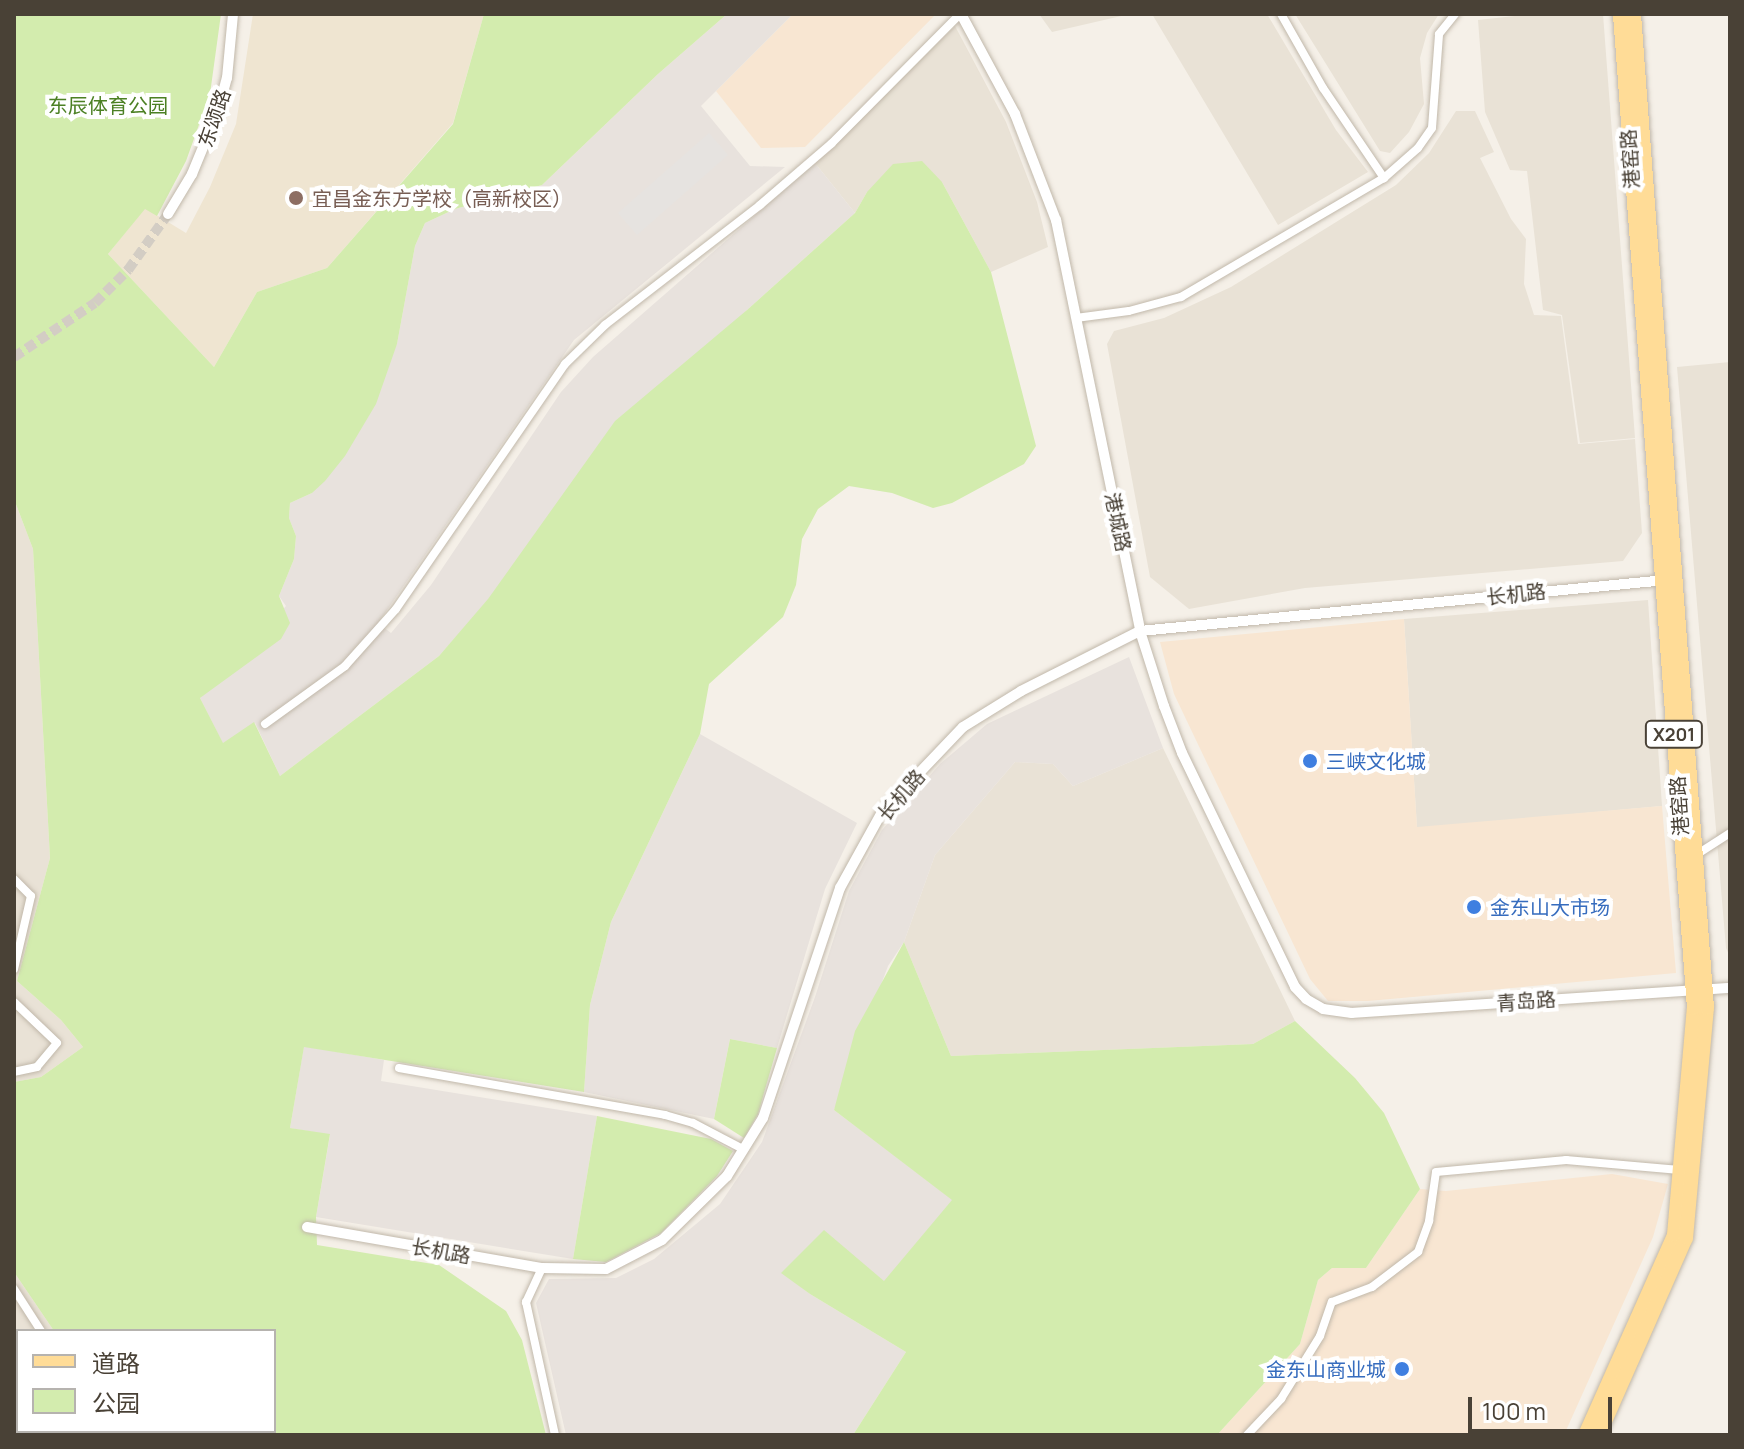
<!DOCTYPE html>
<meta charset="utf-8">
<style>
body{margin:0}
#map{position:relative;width:1744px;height:1449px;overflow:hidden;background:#f5f0e8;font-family:Manrope,"Noto Sans SC",sans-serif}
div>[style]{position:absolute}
.residential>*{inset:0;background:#e9e2d6}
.commercial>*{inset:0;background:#f8e6d2}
.industrial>*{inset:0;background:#e8e2dd}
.education>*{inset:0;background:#efe5d1}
.green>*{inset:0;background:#d3ecae}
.parking>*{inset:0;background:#e6e3e0}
.tertiary-tunnel>*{height:10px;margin-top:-5px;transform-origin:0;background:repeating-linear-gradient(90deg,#d3cdc4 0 10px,transparent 0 15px)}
.roads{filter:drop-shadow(0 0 2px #c1b8aa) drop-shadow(0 0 2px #c1b8aa)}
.minor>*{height:8px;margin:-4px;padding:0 4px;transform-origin:4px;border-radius:4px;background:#fff}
.tertiary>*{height:10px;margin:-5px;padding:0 5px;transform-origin:5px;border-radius:5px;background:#fff}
.primary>*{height:14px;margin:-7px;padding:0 7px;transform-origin:7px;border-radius:7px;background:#ffdc97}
.dots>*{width:22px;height:22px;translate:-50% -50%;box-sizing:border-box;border:4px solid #fff;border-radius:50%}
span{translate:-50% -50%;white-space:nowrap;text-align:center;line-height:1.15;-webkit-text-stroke:8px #fff;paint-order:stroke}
.shield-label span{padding:2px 6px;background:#fff;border:2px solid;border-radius:6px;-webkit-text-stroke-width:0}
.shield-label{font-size:18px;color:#494136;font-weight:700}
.park-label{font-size:20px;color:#4c8024}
.street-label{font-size:20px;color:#494136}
.education-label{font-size:20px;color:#785e54}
.left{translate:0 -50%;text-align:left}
.shop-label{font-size:20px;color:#366cbe}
.right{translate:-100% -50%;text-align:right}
.frame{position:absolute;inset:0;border:16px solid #494136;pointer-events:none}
.legend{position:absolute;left:16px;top:1329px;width:260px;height:104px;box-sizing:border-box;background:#fff;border:2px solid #b6b3af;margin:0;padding:10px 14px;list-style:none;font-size:24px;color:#494136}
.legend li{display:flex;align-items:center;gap:16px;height:40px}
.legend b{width:40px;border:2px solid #b6b3af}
.scale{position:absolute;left:1468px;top:1397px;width:144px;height:36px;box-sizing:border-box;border:4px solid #494136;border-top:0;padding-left:10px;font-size:24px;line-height:28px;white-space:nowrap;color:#494136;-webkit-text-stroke:6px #fff;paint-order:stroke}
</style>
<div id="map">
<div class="residential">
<div style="clip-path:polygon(1039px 14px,1130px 14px,1052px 32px)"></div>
<div style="clip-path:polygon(1152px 14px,1267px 14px,1336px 130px,1368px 172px,1278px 225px)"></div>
<div style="clip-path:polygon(1295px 14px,1439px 14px,1427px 33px,1420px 58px,1424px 104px,1409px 132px,1390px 153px,1380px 151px)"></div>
<div style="clip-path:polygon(1532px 14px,1603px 14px,1635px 438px,1580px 443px,1562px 315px,1543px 310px,1527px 171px,1510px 170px,1485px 112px,1478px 20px)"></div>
<div style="clip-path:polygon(955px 26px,1006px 122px,1037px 202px,1048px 247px,991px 272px,942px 182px,867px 192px,855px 213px,815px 163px)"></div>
<div style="clip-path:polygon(1456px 111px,1475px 111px,1494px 152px,1480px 158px,1511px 219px,1526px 239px,1524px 284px,1534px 315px,1561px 316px,1578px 444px,1635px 439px,1642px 533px,1623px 561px,1305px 588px,1189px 609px,1150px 577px,1107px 344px,1114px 331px,1164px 318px,1231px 287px,1396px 185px,1429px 153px)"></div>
<div style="clip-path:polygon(1730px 362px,1730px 957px,1726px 948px,1677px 367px)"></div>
<div style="clip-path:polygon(14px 499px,33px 549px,50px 858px,17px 981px,61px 1020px,83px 1047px,41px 1077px,14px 1082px)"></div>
<div style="clip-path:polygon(1648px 600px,1662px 806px,1417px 828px,1404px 619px)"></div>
<div style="clip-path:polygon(1163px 748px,1295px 1021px,1253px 1044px,951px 1056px,904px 942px,935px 855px,1015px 762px,1053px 764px,1073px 786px)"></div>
<div style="clip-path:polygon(14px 1272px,54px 1331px,18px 1331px,18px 1431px,105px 1431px,107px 1435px,14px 1435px)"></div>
</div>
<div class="commercial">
<div style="clip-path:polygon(793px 14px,936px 14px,805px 147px,761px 148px,716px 91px)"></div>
<div style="clip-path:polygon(1404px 619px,1417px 827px,1662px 806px,1676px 973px,1368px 1001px,1328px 1001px,1310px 979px,1174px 694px,1160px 642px)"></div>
<div style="clip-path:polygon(1612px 1174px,1668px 1184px,1653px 1237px,1564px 1435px,1217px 1435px,1300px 1344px,1318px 1280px,1332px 1268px,1366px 1268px,1420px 1189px,1446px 1191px)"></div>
</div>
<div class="industrial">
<div style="clip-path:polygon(727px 14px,793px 14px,701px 106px,750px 166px,785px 167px,574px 340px,378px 623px,391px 633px,431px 585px,561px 392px,593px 357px,815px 163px,855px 213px,747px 310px,439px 656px,280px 776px,255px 723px,223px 744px,200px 698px,286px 606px,279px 596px,294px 559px,296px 536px,289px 518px,290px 503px,312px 493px,397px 344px,415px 246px,425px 223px,455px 209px,542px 185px,658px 74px)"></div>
<div style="clip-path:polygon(1129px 657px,1163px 748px,1073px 786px,1053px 764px,1015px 762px,935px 855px,904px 942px,888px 966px,834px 1110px,953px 1200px,884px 1282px,782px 1272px,810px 1294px,906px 1352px,853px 1435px,566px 1435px,536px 1303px,549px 1279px,616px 1278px,654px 1259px,720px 1204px,762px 1142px,815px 997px,849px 891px,882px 830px,940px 764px,987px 724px)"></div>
<div style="clip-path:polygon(700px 734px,857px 823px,825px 889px,777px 1048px,730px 1039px,714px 1119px,584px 1092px,590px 1005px,611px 922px)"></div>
<div style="clip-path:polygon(304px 1046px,384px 1060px,381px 1081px,597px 1116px,573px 1259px,316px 1217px,330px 1135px,290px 1128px)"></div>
</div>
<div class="education">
<div style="clip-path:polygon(253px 14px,484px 14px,453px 123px,327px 268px,257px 292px,214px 367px,108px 254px,145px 208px,186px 233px,210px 187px,236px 124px)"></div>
</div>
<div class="green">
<div style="clip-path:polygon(14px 14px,221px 14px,210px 94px,186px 161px,157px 216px,145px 209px,108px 254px,214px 367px,257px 292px,327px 268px,453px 124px,484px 14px,727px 14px,658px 74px,542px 185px,455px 209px,425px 223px,415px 246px,397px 344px,376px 404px,345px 456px,325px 481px,312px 493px,290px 503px,289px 518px,296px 536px,294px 559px,279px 596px,290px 623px,281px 639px,200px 698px,223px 743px,254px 722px,280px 776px,439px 656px,488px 599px,615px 421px,747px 310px,855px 213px,867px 192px,893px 164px,922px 161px,942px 182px,991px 272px,1036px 446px,1024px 464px,952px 503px,933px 508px,892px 493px,849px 486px,818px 509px,802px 539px,796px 585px,783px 617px,709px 684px,700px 734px,611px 922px,590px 1005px,584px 1092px,304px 1047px,290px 1128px,330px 1134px,316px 1217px,317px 1245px,439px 1265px,506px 1311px,522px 1340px,546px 1435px,107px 1435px,105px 1431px,274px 1431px,274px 1331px,54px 1331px,14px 1272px,14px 1082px,41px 1077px,83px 1047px,61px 1020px,17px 981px,50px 858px,33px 549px,14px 499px)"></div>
<div style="clip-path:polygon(904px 942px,951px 1056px,1253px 1044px,1295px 1021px,1355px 1078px,1384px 1113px,1420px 1189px,1366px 1268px,1332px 1268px,1318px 1280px,1300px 1344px,1217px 1435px,853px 1435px,906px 1352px,810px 1294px,781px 1273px,824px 1230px,884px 1281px,952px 1200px,834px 1110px,855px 1031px)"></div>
<div style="clip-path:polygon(730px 1039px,777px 1048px,758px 1114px,744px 1138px,714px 1119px)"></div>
<div style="clip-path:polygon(597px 1116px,711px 1139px,733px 1151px,717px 1176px,661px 1233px,606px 1262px,573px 1259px)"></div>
</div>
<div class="parking">
<div style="clip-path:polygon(709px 133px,728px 155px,637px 235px,618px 213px)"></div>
</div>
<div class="tertiary-tunnel">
<div style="left:14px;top:357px;width:97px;rotate:-33.7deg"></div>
<div style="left:95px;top:303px;width:47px;rotate:-45deg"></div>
<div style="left:128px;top:270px;width:69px;rotate:-54.5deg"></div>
</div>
<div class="roads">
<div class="minor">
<div style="left:1281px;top:14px;width:85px;rotate:60.4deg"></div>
<div style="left:1323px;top:88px;width:109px;rotate:55.9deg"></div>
<div style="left:1076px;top:318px;width:53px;rotate:-7.5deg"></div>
<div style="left:1129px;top:311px;width:54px;rotate:-15.1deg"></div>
<div style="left:1181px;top:297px;width:235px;rotate:-30.4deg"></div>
<div style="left:1384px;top:178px;width:45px;rotate:-41.4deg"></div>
<div style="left:1418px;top:148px;width:24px;rotate:-55deg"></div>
<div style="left:1432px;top:128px;width:94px;rotate:-85.7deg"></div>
<div style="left:1439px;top:34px;width:26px;rotate:-51deg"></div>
<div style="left:265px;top:724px;width:99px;rotate:-35.9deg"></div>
<div style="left:345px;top:666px;width:76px;rotate:-48.2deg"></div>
<div style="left:396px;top:609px;width:298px;rotate:-55.4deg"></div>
<div style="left:565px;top:364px;width:56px;rotate:-44.3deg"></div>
<div style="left:605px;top:325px;width:196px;rotate:-37.7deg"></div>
<div style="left:760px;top:205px;width:94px;rotate:-40.7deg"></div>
<div style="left:831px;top:144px;width:183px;rotate:-45.2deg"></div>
<div style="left:1696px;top:855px;width:40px;rotate:-32.9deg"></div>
<div style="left:14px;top:879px;width:24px;rotate:45deg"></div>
<div style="left:31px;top:896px;width:75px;rotate:103.1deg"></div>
<div style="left:14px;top:1002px;width:59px;rotate:43.6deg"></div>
<div style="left:57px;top:1043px;width:31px;rotate:130deg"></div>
<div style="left:37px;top:1067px;width:24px;rotate:168deg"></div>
<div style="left:399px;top:1068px;width:270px;rotate:10deg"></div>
<div style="left:665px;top:1115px;width:29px;rotate:16deg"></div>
<div style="left:693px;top:1123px;width:56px;rotate:27.5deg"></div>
<div style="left:542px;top:1268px;width:38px;rotate:115deg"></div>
<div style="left:526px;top:1302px;width:136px;rotate:77.7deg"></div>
<div style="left:14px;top:1289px;width:50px;rotate:57.3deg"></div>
<div style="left:92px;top:1431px;width:4px;rotate:63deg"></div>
<div style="left:1247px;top:1435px;width:50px;rotate:-46.6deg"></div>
<div style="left:1281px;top:1399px;width:74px;rotate:-58.2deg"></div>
<div style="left:1320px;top:1336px;width:36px;rotate:-71deg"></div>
<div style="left:1332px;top:1302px;width:43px;rotate:-20.6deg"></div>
<div style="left:1372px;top:1287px;width:58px;rotate:-37.3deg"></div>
<div style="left:1418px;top:1252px;width:33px;rotate:-70deg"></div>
<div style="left:1429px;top:1221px;width:49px;rotate:-81.9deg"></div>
<div style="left:1436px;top:1172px;width:131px;rotate:-5.3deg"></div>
<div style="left:1566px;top:1160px;width:114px;rotate:5deg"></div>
</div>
<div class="tertiary">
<div style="left:961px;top:14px;width:114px;rotate:61.6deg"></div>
<div style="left:1015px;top:114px;width:114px;rotate:68.9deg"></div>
<div style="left:1056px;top:220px;width:419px;rotate:78.4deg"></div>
<div style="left:1140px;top:631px;width:79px;rotate:72.3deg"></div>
<div style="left:1164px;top:706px;width:50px;rotate:69deg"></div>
<div style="left:1182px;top:753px;width:260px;rotate:64.2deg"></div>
<div style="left:1295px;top:987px;width:16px;rotate:47deg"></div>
<div style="left:1306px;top:999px;width:20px;rotate:30deg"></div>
<div style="left:1323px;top:1009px;width:29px;rotate:8deg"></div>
<div style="left:1352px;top:1013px;width:379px;rotate:-3.8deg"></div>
<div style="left:168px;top:214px;width:47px;rotate:-59deg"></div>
<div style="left:192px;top:174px;width:68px;rotate:-67.6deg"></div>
<div style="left:218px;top:111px;width:34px;rotate:-75deg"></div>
<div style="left:227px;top:78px;width:64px;rotate:-84.6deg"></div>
<div style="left:307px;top:1227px;width:239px;rotate:9.9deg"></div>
<div style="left:542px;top:1268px;width:64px;rotate:0.9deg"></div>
<div style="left:606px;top:1269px;width:63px;rotate:-27.4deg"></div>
<div style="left:662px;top:1240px;width:91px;rotate:-44.6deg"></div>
<div style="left:727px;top:1176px;width:68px;rotate:-58.2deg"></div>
<div style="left:763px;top:1118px;width:243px;rotate:-71.5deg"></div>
<div style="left:840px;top:888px;width:87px;rotate:-61.1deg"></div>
<div style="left:882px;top:812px;width:117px;rotate:-46.4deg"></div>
<div style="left:963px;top:727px;width:68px;rotate:-31.8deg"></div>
<div style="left:1021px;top:691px;width:133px;rotate:-26.8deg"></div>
<div style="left:1140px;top:631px;width:528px;rotate:-5.54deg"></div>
</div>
<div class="primary">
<div style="left:1585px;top:1435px;width:219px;rotate:-66deg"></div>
<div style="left:1674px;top:1235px;width:228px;rotate:-85deg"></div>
<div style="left:1694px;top:1008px;width:997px;rotate:-94.26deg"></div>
<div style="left:1599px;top:1435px;width:215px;rotate:-66.2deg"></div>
<div style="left:1686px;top:1238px;width:231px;rotate:-84.8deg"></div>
<div style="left:1707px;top:1008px;width:997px;rotate:-94.2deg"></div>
</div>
</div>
<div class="dots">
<div style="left:296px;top:198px;background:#8d6e63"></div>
<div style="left:1310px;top:761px;background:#3f7fe0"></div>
<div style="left:1474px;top:907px;background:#3f7fe0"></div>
<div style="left:1402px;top:1369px;background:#3f7fe0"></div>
</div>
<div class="shield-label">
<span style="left:1674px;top:734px">X201</span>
</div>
<div class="park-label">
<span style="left:108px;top:105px">东辰体育公园</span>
</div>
<div class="street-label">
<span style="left:214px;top:118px;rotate:-71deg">东颂路</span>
<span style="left:1630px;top:159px;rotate:-94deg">港窑路</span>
<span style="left:1118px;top:522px;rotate:78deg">港城路</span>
<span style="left:1516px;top:594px;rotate:-6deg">长机路</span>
<span style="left:901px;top:795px;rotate:-49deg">长机路</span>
<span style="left:1679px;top:806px;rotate:-94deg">港窑路</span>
<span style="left:1526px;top:1001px;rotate:-4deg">青岛路</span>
<span style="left:441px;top:1251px;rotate:10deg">长机路</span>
</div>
<div class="education-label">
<span class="left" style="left:312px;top:198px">宜昌金东方学校（高新校区）</span>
</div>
<div class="shop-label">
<span class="left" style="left:1326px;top:761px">三峡文化城</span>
<span class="left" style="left:1490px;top:907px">金东山大市场</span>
<span class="right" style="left:1386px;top:1369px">金东山商业城</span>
</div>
<div class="frame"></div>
<ul class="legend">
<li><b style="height:10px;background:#ffdc97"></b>道路</li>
<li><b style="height:22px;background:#d3ecae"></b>公园</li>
</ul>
<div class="scale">100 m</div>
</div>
